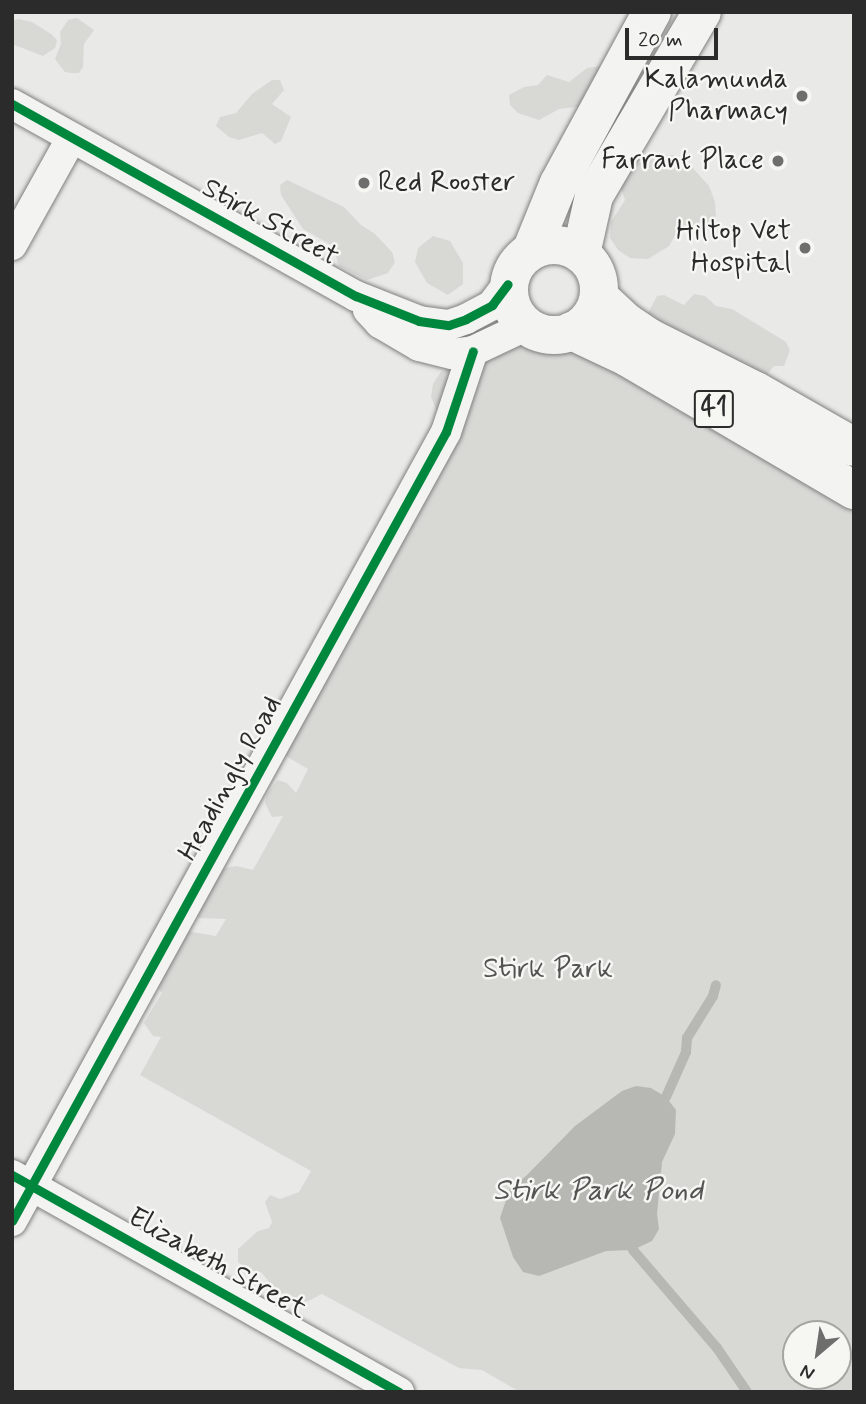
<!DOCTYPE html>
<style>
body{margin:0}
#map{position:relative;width:866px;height:1404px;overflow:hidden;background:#e9e9e7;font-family:Mynerve,sans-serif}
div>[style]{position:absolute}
.green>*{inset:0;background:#d8d8d5}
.water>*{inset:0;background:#b7b7b4}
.stream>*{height:10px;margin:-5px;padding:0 5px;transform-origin:5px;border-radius:5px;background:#b7b7b4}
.roads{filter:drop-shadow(0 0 2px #808080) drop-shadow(0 0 2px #808080)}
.minor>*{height:30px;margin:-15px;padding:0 15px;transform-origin:15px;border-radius:15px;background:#f3f3f1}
.primary>*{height:38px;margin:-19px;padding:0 19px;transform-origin:19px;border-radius:19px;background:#f3f3f1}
.primary>.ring{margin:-19px;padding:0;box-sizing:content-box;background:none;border:38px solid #f3f3f1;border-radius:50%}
.cycleway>*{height:9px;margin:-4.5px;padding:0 4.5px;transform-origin:4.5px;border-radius:4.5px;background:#00873e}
.dots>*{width:19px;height:19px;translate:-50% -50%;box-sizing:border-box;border:4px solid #f6f6f2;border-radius:50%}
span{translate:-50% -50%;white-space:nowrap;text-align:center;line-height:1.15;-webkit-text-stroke:5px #f6f6f2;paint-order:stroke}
.shield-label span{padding:2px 5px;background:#f6f6f2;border:2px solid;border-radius:5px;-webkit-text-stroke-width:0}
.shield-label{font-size:26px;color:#2b2b2b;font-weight:700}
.poi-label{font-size:28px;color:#2b2b2b}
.right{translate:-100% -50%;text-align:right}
.left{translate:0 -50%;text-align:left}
.street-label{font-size:28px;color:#2b2b2b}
.park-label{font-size:28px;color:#535352}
.water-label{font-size:30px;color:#545453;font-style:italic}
.frame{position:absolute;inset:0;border:14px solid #2b2b2b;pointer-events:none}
.north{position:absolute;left:782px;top:1320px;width:70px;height:70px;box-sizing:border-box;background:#f6f6f2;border:2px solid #a5a5a2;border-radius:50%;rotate:209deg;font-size:19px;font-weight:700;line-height:28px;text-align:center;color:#2b2b2b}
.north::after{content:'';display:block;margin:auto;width:24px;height:32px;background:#6e6e6d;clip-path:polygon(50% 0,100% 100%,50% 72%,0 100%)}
.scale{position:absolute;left:625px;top:28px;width:93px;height:32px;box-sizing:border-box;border:4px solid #2b2b2b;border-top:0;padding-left:9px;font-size:21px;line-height:24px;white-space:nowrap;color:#2b2b2b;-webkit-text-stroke:5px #f6f6f2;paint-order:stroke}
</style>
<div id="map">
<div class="green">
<div style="clip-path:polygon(77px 18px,94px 30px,84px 44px,83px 67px,79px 73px,71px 73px,65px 72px,55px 59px,61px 44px,60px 32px,68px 20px)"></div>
<div style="clip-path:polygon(18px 19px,32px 22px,51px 34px,57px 40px,55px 48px,43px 56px,12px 44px,12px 21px)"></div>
<div style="clip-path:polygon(602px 66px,594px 105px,559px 109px,539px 120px,518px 113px,510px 105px,509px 95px,524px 87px,538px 85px,547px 75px,569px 82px,587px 68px)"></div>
<div style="clip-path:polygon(272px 80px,280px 80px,284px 90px,272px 104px,291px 117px,281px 141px,275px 144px,262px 133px,239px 140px,229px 137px,216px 126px,220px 117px,236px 113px,252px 94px)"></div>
<div style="clip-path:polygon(674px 155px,690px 165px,709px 186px,715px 202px,716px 216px,712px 222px,695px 231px,678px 230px,669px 246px,648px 259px,630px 258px,618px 250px,610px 238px,611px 222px,625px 200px,621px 188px,633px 166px,654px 156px)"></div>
<div style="clip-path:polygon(287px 180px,344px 207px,361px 225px,375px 234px,392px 252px,395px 262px,388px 273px,367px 280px,339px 266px,333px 246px,303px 229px,281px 195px,280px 185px)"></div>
<div style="clip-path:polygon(433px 236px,450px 241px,463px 263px,463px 284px,448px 295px,427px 283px,415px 262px,418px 248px)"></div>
<div style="clip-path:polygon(694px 294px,705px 296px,716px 306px,732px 309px,786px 342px,790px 350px,784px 366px,774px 366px,764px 378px,646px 317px,657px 296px,664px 295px,684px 305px)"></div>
<div style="clip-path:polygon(evenodd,526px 326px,540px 333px,562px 334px,854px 490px,854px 1392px,520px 1392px,482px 1370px,459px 1368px,322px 1294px,306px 1302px,289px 1298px,274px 1288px,261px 1272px,248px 1270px,238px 1262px,238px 1249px,258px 1231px,269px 1228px,272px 1222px,265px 1202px,270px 1195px,280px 1199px,299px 1192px,311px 1171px,140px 1075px,161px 1037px,153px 1036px,144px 1023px,162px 993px,152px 980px,180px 930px,216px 936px,226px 919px,199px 918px,190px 913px,219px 869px,237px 866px,253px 870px,283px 816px,272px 817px,265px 803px,267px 794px,278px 780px,287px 783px,296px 793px,308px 769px,274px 749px,441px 420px,431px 397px,433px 384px,440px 373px,451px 366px,526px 326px,796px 1334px,838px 1334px,838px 1376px,796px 1376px,796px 1334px)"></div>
</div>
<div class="water">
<div style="clip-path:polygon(636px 1086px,651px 1088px,666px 1097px,676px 1110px,675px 1134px,662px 1162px,657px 1214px,659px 1229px,652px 1241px,633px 1250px,606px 1251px,539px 1276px,523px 1272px,513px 1257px,500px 1218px,510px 1188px,526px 1176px,575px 1126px,622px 1091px)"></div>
</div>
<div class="stream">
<div style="left:666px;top:1097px;width:49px;rotate:-66deg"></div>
<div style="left:686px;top:1052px;width:14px;rotate:-86deg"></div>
<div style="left:687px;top:1038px;width:49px;rotate:-58.2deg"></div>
<div style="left:713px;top:996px;width:11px;rotate:-75deg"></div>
<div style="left:633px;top:1250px;width:129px;rotate:49.4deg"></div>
<div style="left:717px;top:1348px;width:53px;rotate:55.7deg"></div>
</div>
<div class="roads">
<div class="minor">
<div style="left:12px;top:104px;width:394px;rotate:29.2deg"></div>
<div style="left:356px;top:296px;width:68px;rotate:21.6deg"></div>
<div style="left:419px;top:321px;width:30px;rotate:8deg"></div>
<div style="left:449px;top:325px;width:18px;rotate:-19deg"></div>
<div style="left:466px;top:319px;width:30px;rotate:-28deg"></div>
<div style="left:492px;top:305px;width:26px;rotate:-53deg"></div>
<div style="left:12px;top:245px;width:121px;rotate:-60.9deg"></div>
<div style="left:368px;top:310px;width:18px;rotate:47deg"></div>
<div style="left:380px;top:323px;width:45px;rotate:30.5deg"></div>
<div style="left:419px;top:346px;width:34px;rotate:14deg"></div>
<div style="left:452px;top:354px;width:21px;rotate:-8deg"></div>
<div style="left:473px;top:351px;width:59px;rotate:-25.3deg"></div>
<div style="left:12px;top:1175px;width:444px;rotate:29.3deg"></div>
<div style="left:12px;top:1221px;width:900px;rotate:-61.19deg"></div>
<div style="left:446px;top:432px;width:85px;rotate:-71.6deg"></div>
</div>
<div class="primary">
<div class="ring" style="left:509px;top:245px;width:52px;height:52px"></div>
<div style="left:532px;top:249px;width:71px;rotate:-67.8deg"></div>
<div style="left:559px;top:183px;width:195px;rotate:-61.5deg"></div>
<div style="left:581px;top:254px;width:59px;rotate:-77.4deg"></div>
<div style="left:594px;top:196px;width:213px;rotate:-59.6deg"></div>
<div style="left:599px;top:297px;width:37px;rotate:43deg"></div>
<div style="left:626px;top:322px;width:27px;rotate:34deg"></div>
<div style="left:648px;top:337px;width:121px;rotate:26.6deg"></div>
<div style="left:756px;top:391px;width:113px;rotate:29.7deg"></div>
<div style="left:572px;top:331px;width:61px;rotate:25.3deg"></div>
<div style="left:627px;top:357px;width:263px;rotate:30.4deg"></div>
</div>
</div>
<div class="cycleway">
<div style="left:12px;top:104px;width:394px;rotate:29.2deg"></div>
<div style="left:356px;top:296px;width:68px;rotate:21.6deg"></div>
<div style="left:419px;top:321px;width:30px;rotate:8deg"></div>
<div style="left:449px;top:325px;width:18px;rotate:-19deg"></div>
<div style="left:466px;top:319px;width:30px;rotate:-28deg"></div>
<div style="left:492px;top:305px;width:26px;rotate:-53deg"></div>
<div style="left:12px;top:1175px;width:444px;rotate:29.3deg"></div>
<div style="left:12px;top:1221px;width:900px;rotate:-61.19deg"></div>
<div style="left:446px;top:432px;width:85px;rotate:-71.6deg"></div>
</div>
<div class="dots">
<div style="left:802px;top:96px;background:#6e6e6d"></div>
<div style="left:778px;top:161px;background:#6e6e6d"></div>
<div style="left:364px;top:183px;background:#6e6e6d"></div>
<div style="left:805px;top:248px;background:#6e6e6d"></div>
</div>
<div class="shield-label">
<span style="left:714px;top:409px">41</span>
</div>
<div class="poi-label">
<span class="right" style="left:788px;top:96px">Kalamunda<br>Pharmacy</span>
<span class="right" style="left:764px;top:161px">Farrant Place</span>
<span class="left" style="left:378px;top:183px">Red Rooster</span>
<span class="right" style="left:791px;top:248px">Hiltop Vet<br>Hospital</span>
</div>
<div class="street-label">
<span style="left:270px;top:223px;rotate:29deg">Stirk Street</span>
<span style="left:231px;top:779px;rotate:-61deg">Headingly Road</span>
<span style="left:217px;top:1264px;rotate:29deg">Elizabeth Street</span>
</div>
<div class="park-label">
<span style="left:548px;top:970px">Stirk Park</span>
</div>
<div class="water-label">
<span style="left:598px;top:1191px">Stirk Park Pond</span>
</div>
<div class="frame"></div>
<div class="north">N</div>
<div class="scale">20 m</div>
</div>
